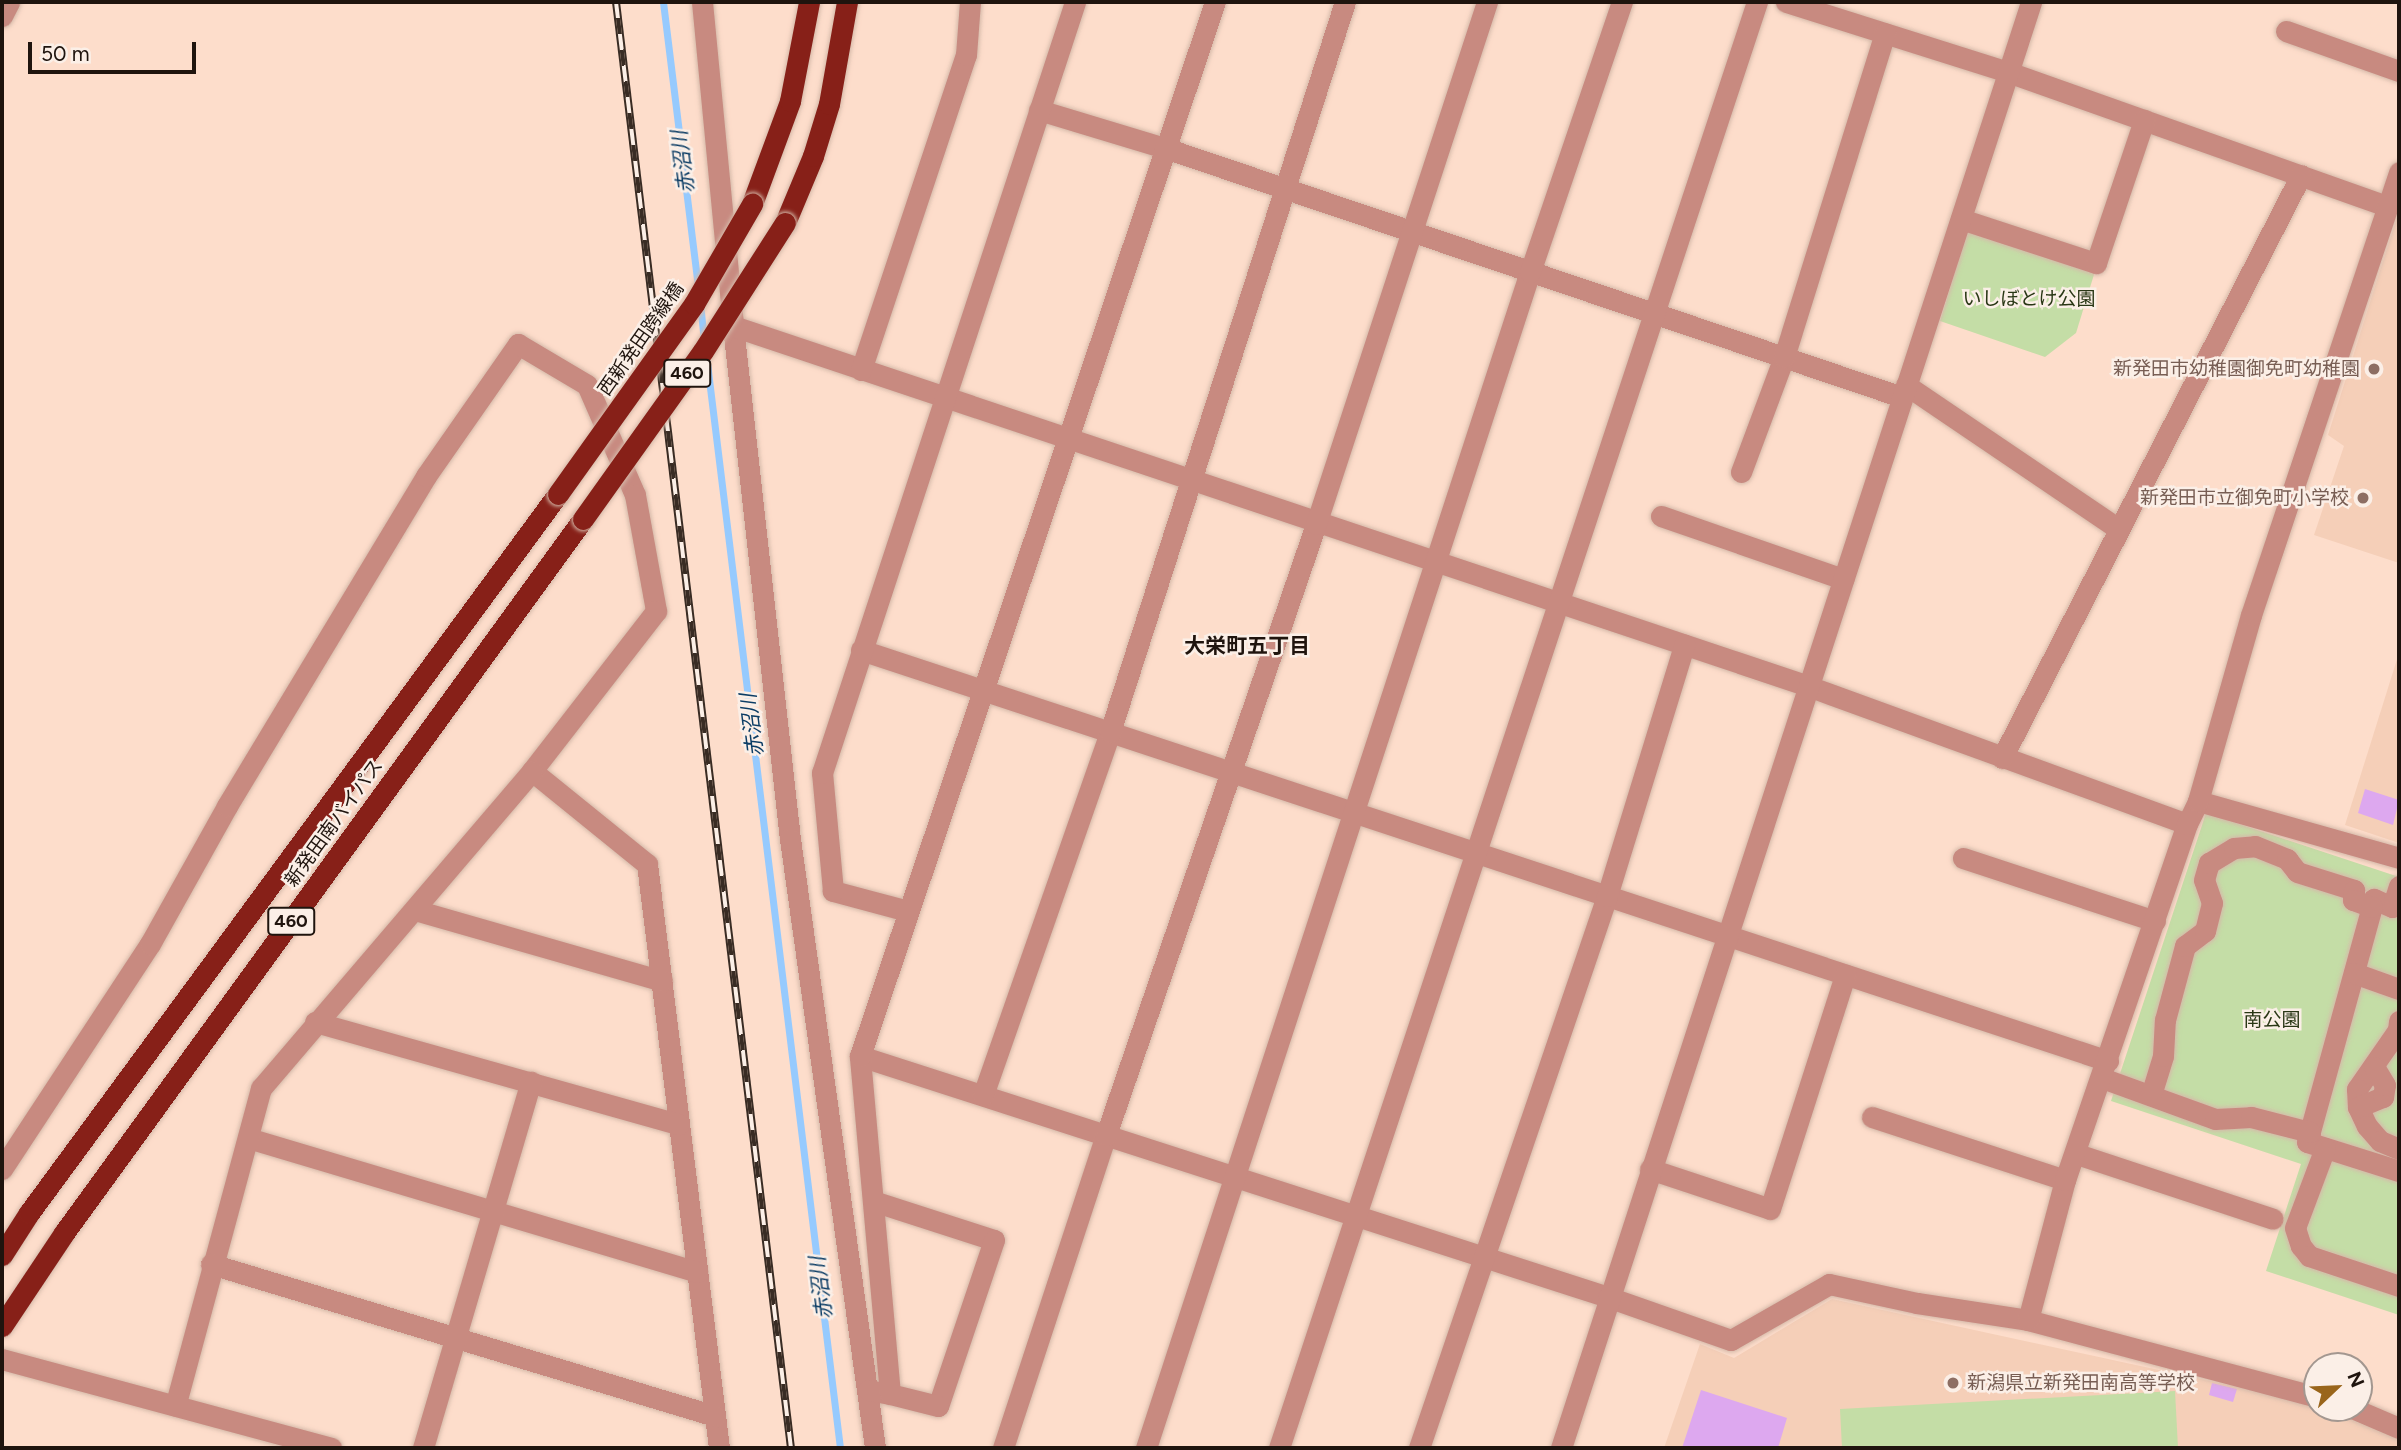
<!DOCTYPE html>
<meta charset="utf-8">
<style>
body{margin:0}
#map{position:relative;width:2401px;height:1450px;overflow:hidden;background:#fdddcb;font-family:Figtree,"Noto Sans JP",sans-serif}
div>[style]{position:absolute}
.built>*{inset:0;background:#f5cfb8}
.green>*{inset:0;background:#c4dda6}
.stream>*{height:7px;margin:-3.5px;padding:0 3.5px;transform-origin:3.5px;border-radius:3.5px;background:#96cafe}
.building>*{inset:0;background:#dda8ef}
.roads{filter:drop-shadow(0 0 2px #d5b9a9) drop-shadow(0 0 2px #d5b9a9)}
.minor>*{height:21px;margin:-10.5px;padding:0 10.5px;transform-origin:10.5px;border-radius:10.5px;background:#c88a80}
.highway>*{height:21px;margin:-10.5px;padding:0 10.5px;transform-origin:10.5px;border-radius:10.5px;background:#872018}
.rail>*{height:8px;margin-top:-4px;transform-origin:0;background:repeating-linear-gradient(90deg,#fbefe7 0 16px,#392c24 0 32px);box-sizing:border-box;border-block:2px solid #392c24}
.bridges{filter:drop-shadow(0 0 2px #d5b9a9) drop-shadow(0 0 2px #d5b9a9)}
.highway-bridge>*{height:21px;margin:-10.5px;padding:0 10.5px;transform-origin:10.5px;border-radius:10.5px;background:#872018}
.dots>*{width:19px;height:19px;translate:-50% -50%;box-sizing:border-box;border:4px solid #fbefe7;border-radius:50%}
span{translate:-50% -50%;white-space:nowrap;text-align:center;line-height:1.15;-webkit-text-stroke:5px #fbefe7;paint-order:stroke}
.shield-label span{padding:2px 5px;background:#fbefe7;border:2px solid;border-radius:5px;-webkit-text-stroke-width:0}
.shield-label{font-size:18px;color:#1f140e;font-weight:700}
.park-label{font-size:19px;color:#293715}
.street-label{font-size:19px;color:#1f140e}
.education-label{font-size:19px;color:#785e54}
.right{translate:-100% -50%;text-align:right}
.left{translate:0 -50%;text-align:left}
.water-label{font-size:21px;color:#0c3d65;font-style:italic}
.neighbourhood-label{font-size:21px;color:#1f140e;font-weight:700}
.frame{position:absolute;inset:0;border:4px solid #1f140e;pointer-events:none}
.north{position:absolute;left:2303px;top:1352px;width:70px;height:70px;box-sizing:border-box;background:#fbefe7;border:2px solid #a39790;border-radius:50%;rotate:67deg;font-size:19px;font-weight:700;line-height:28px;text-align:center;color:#1f140e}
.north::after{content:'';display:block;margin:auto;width:24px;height:32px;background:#99651b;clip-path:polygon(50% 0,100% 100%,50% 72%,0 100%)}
.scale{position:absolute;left:28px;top:42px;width:168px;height:32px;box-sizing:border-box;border:4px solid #1f140e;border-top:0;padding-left:9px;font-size:21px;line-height:24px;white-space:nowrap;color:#1f140e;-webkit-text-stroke:5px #fbefe7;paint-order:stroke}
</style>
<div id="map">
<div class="built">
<div style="clip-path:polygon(2399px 211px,2399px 563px,2314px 535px,2344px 446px,2328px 435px)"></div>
<div style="clip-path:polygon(2399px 653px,2399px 843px,2345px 825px)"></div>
<div style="clip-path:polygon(1832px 1299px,2306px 1402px,2397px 1438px,2398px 1448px,1664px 1448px,1700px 1344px,1734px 1358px)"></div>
</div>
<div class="green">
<div style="clip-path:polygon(1968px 229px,2096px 268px,2076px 333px,2045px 357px,1940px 321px)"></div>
<div style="clip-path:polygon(2206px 813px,2399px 877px,2399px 1315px,2266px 1271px,2301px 1164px,2111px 1101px)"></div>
<div style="clip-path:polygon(2175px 1391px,2178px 1448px,1842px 1448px,1840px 1409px)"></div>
</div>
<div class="stream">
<div style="left:663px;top:2px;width:287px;rotate:83deg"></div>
<div style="left:700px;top:303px;width:36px;rotate:84deg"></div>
<div style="left:706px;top:355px;width:1101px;rotate:83.01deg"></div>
</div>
<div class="building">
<div style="clip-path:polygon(2365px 789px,2399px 800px,2393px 825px,2358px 813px)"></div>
<div style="clip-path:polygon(2212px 1383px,2237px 1389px,2233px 1402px,2209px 1395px)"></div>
<div style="clip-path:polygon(1701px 1390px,1787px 1418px,1778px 1448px,1682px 1448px)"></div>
</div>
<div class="roads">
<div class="minor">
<div style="left:702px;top:2px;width:325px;rotate:84.5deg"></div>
<div style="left:733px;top:326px;width:516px;rotate:83.66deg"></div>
<div style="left:790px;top:839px;width:615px;rotate:82.05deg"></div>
<div style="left:1786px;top:2px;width:233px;rotate:17.5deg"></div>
<div style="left:2008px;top:72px;width:402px;rotate:19.5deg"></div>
<div style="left:2px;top:16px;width:16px;rotate:-63deg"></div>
<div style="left:2286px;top:31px;width:120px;rotate:19.5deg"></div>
<div style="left:1039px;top:110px;width:132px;rotate:16.8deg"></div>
<div style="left:1165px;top:148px;width:778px;rotate:18.67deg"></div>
<div style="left:1961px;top:219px;width:142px;rotate:18.1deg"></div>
<div style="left:2096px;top:263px;width:151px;rotate:-71.4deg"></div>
<div style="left:733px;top:326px;width:1134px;rotate:18.51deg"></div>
<div style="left:1808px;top:686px;width:403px;rotate:20deg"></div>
<div style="left:861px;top:370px;width:332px;rotate:-71.6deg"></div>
<div style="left:966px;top:55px;width:53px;rotate:-85.7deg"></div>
<div style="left:1906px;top:385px;width:257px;rotate:34.1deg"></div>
<div style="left:1741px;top:472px;width:123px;rotate:-69.5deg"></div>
<div style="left:1784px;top:357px;width:339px;rotate:-72.7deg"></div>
<div style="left:1661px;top:516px;width:193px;rotate:19.1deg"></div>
<div style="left:861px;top:650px;width:1313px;rotate:18.24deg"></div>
<div style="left:2002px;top:758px;width:655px;rotate:-62.85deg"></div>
<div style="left:532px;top:771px;width:148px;rotate:39deg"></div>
<div style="left:647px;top:864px;width:588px;rotate:82.97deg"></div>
<div style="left:2198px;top:801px;width:209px;rotate:15.8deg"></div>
<div style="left:1963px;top:858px;width:202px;rotate:18.2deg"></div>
<div style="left:2399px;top:886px;width:22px;rotate:108deg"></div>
<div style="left:2392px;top:907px;width:20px;rotate:-156deg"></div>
<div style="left:2374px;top:899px;width:252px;rotate:105.4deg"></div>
<div style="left:2307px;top:1142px;width:96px;rotate:17.5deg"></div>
<div style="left:415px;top:910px;width:257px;rotate:16deg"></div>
<div style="left:908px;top:911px;width:78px;rotate:-165.1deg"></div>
<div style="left:833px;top:891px;width:119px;rotate:-95.3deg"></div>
<div style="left:822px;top:773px;width:811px;rotate:-71.83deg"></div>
<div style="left:2354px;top:973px;width:48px;rotate:19.6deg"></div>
<div style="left:2399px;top:1021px;width:9px;rotate:96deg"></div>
<div style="left:2398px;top:1030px;width:72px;rotate:124.8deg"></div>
<div style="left:2357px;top:1089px;width:18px;rotate:87deg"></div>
<div style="left:2358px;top:1107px;width:21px;rotate:65deg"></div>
<div style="left:2367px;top:1126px;width:20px;rotate:49deg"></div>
<div style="left:2380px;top:1141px;width:21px;rotate:23deg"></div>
<div style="left:315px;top:1022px;width:378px;rotate:15.7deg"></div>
<div style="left:860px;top:1056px;width:786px;rotate:17.86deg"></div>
<div style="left:1608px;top:1297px;width:130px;rotate:19.3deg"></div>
<div style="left:1731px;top:1340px;width:113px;rotate:-29.7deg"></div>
<div style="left:1829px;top:1284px;width:90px;rotate:12.2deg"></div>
<div style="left:1917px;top:1303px;width:112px;rotate:8.7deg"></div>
<div style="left:2028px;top:1320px;width:299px;rotate:14.9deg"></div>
<div style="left:2102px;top:1078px;width:120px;rotate:19.9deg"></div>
<div style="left:2215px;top:1119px;width:36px;rotate:-3deg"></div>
<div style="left:2251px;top:1117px;width:61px;rotate:14.3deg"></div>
<div style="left:983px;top:1095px;width:385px;rotate:-70.7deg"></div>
<div style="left:1110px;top:732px;width:767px;rotate:-72.16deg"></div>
<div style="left:2151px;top:1095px;width:41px;rotate:-72.9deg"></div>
<div style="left:2163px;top:1056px;width:36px;rotate:-87deg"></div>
<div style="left:2165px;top:1020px;width:77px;rotate:-74.9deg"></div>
<div style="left:2185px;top:946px;width:25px;rotate:-37deg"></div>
<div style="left:2205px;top:931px;width:29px;rotate:-76deg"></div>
<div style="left:2212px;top:903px;width:24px;rotate:-109deg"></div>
<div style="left:2204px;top:880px;width:18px;rotate:-74deg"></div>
<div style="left:2209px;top:863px;width:29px;rotate:-31deg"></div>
<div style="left:2234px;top:848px;width:21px;rotate:-5deg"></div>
<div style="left:2255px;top:846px;width:35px;rotate:22deg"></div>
<div style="left:2287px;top:859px;width:16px;rotate:52deg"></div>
<div style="left:2297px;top:872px;width:60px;rotate:17.5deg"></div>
<div style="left:2354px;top:890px;width:10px;rotate:96deg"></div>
<div style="left:2353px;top:900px;width:20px;rotate:20deg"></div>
<div style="left:2358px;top:1107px;width:27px;rotate:-22deg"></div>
<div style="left:2383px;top:1097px;width:12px;rotate:-81deg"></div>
<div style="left:2385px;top:1085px;width:21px;rotate:-121deg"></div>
<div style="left:1872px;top:1117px;width:203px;rotate:18.1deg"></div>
<div style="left:248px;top:1138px;width:469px;rotate:16.6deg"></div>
<div style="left:2325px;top:1148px;width:85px;rotate:110.6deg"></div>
<div style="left:2295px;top:1228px;width:19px;rotate:72deg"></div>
<div style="left:2301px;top:1246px;width:13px;rotate:51deg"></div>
<div style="left:2309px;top:1256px;width:95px;rotate:18.4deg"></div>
<div style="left:2077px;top:1154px;width:206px;rotate:18.3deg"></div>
<div style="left:2px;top:1169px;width:269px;rotate:-56.7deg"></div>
<div style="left:150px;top:944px;width:158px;rotate:-60.8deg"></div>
<div style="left:227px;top:806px;width:385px;rotate:-58.9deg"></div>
<div style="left:426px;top:476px;width:161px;rotate:-55.1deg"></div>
<div style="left:518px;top:344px;width:80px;rotate:30.7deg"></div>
<div style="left:587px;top:385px;width:120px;rotate:66.4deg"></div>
<div style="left:635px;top:495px;width:118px;rotate:79.7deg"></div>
<div style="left:656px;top:611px;width:202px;rotate:127.8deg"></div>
<div style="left:532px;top:771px;width:417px;rotate:130.5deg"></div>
<div style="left:261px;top:1088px;width:329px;rotate:105.1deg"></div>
<div style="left:1650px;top:1169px;width:126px;rotate:18.4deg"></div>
<div style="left:1770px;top:1209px;width:246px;rotate:-72.2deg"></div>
<div style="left:873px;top:1201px;width:127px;rotate:17.9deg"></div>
<div style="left:994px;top:1240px;width:175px;rotate:108.6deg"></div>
<div style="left:938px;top:1406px;width:49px;rotate:-166deg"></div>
<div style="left:211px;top:1264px;width:526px;rotate:16.78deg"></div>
<div style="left:2028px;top:1320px;width:145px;rotate:-75.2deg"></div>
<div style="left:2065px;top:1180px;width:376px;rotate:-71.1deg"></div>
<div style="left:2187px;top:824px;width:25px;rotate:-64deg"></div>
<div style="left:2198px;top:801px;width:193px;rotate:-74.1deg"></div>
<div style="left:2251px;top:615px;width:467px;rotate:-71.5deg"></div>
<div style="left:2px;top:1359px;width:341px;rotate:15.1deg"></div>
<div style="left:868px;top:1390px;width:22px;rotate:10deg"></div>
<div style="left:890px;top:1394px;width:339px;rotate:-95.1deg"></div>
<div style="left:860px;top:1056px;width:1112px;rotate:-71.39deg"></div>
<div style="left:2352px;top:1408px;width:51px;rotate:23.1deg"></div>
<div style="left:423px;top:1448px;width:382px;rotate:-73.6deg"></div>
<div style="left:1003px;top:1448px;width:330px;rotate:-71.8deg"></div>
<div style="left:1106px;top:1135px;width:646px;rotate:-71.03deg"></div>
<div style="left:1316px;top:524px;width:549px;rotate:-71.86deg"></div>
<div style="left:1146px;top:1448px;width:1237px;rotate:-71.92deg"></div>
<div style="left:1530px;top:272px;width:285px;rotate:-71.2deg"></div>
<div style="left:1279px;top:1448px;width:1523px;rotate:-71.71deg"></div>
<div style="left:1419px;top:1448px;width:583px;rotate:-71.19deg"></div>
<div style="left:1607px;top:896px;width:263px;rotate:-72.9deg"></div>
<div style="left:1561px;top:1448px;width:1520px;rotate:-71.99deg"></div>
</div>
<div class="highway">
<div style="left:752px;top:204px;width:110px;rotate:-69.7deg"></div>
<div style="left:790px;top:101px;width:101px;rotate:-79.1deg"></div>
<div style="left:785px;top:223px;width:73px;rotate:-67.3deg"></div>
<div style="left:813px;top:156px;width:54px;rotate:-72.9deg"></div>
<div style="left:829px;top:104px;width:104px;rotate:-80deg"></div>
<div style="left:2px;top:1255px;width:50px;rotate:-57.3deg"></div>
<div style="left:29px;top:1213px;width:893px;rotate:-53.66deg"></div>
<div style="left:2px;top:1326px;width:112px;rotate:-56.3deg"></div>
<div style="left:64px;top:1233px;width:883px;rotate:-53.99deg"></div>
</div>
</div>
<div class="rail">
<div style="left:616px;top:2px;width:1457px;rotate:83.1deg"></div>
</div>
<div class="bridges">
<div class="highway-bridge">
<div style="left:558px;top:494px;width:234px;rotate:-54.4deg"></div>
<div style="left:694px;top:304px;width:116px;rotate:-59.9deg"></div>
<div style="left:583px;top:519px;width:206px;rotate:-54.5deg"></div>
<div style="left:703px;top:351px;width:152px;rotate:-57.4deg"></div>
</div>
</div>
<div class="dots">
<div style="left:2374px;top:369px;background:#8d6e63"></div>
<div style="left:2363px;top:498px;background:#8d6e63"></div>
<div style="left:1953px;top:1383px;background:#8d6e63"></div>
</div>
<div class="shield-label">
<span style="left:687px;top:373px">460</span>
<span style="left:291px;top:921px">460</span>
</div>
<div class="park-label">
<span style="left:2029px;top:299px">いしぼとけ公園</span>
<span style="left:2272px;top:1020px">南公園</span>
</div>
<div class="street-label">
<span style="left:641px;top:339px;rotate:-55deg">西新発田跨線橋</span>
<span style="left:334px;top:823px;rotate:-54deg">新発田南バイパス</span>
</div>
<div class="education-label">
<span class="right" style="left:2360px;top:369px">新発田市幼稚園御免町幼稚園</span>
<span class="right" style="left:2349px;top:498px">新発田市立御免町小学校</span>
<span class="left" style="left:1967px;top:1383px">新潟県立新発田南高等学校</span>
</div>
<div class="water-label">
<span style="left:683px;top:162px;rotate:-97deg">赤沼川</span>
<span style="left:752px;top:725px;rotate:-97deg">赤沼川</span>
<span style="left:821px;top:1288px;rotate:-97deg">赤沼川</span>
</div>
<div class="neighbourhood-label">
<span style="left:1247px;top:646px">大栄町五丁目</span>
</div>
<div class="frame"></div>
<div class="north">N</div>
<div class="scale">50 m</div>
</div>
